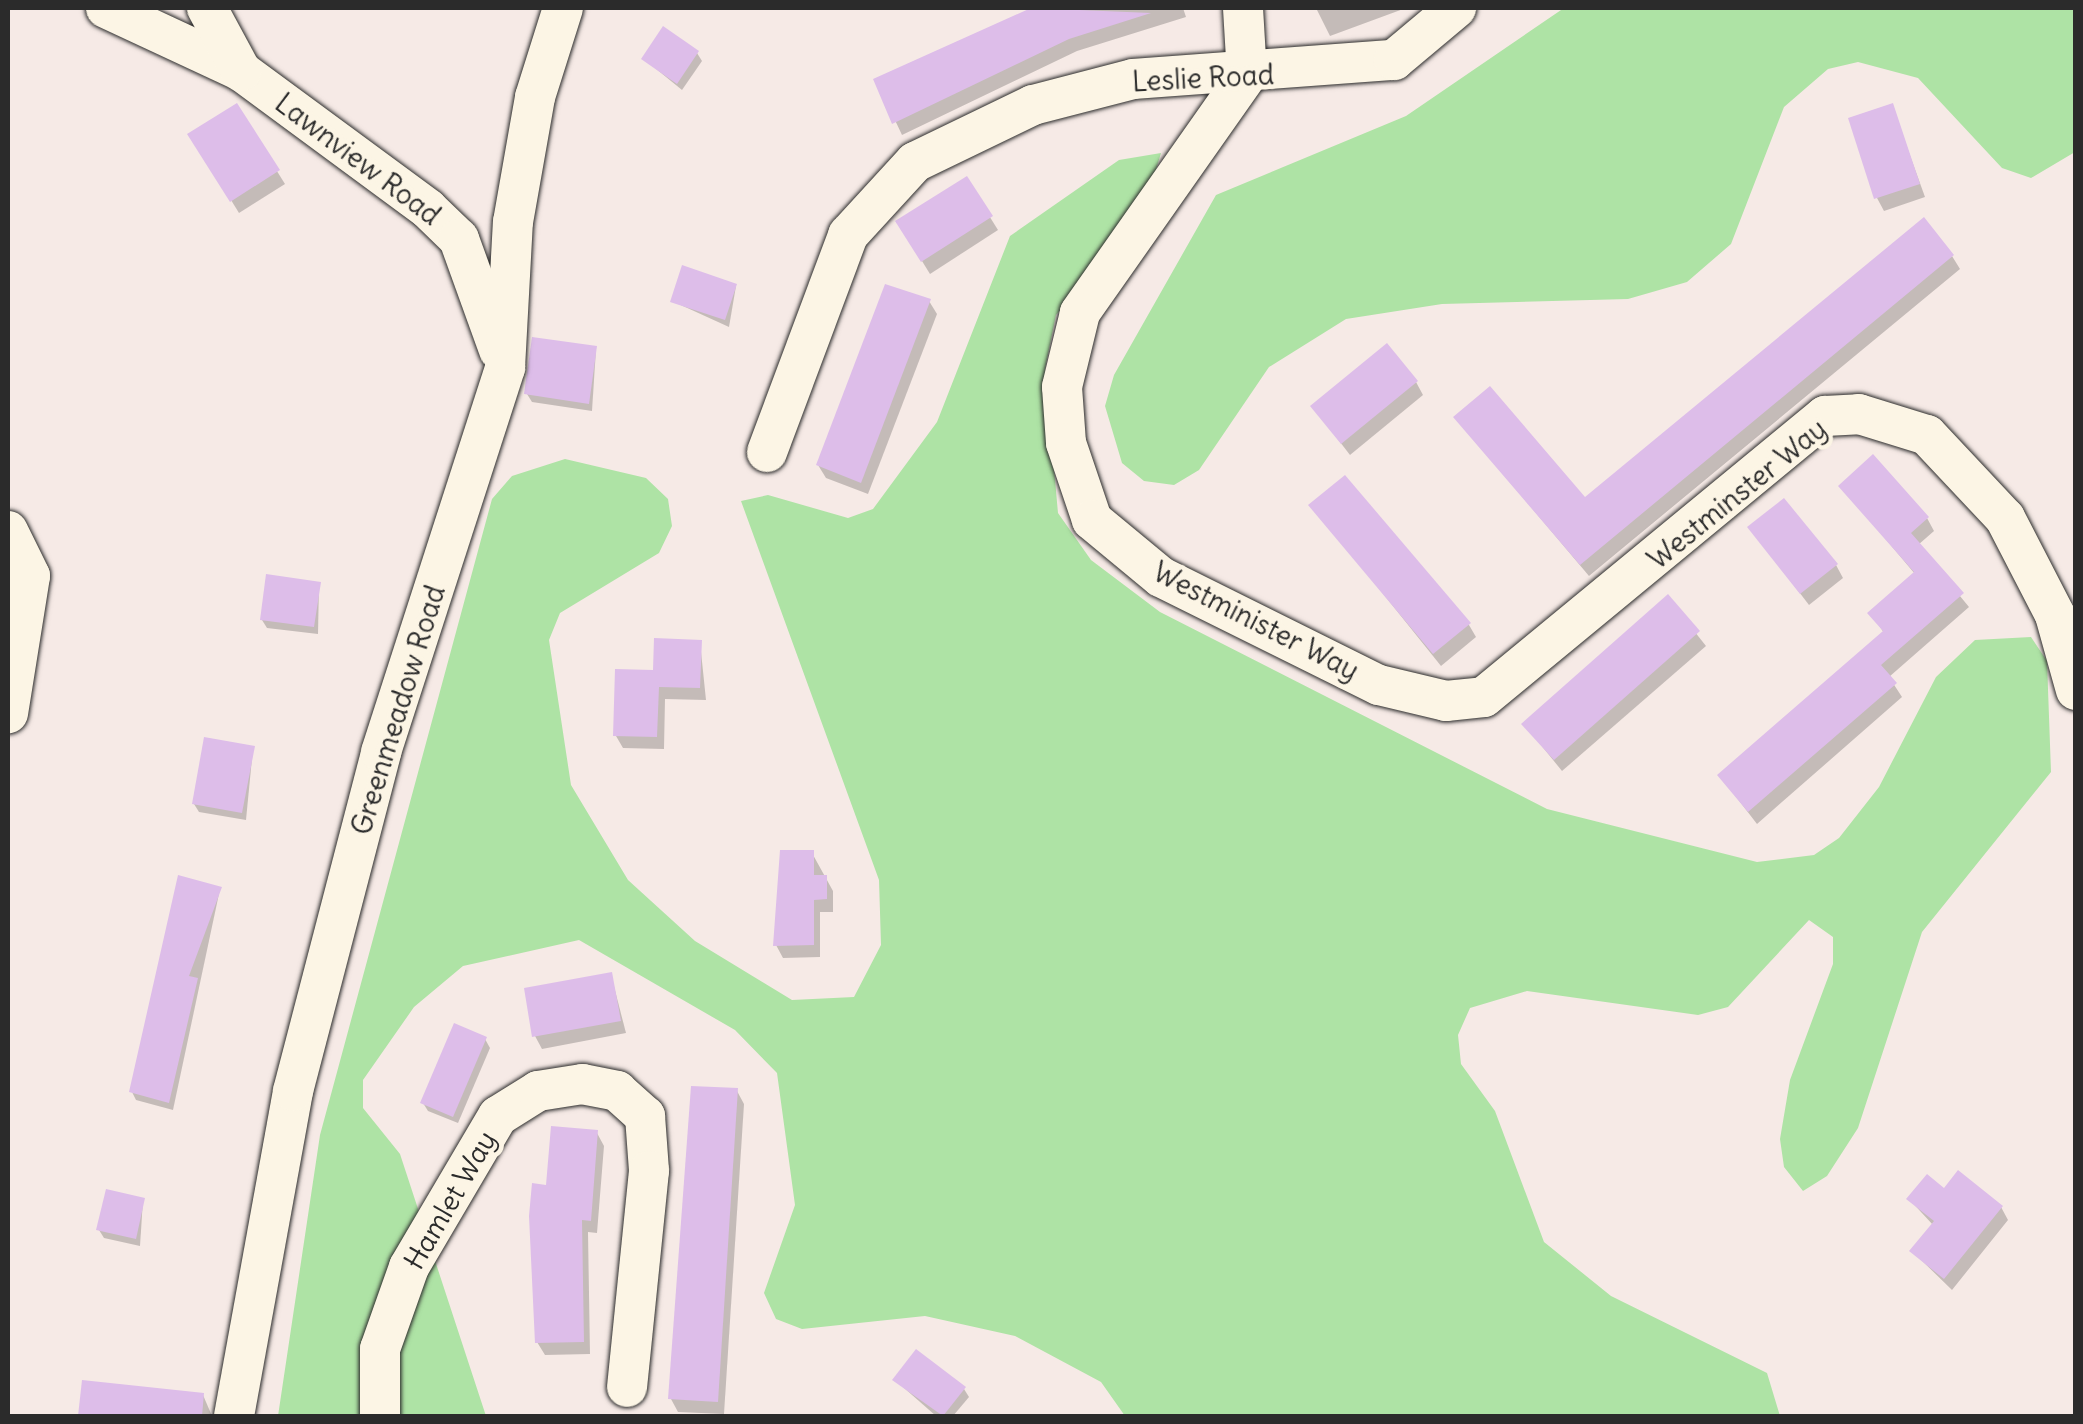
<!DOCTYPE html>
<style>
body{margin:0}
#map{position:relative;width:2083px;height:1424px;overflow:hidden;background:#f6eae6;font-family:Delius,sans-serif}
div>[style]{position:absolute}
.green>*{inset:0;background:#aee3a5}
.shadow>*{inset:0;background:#0003}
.building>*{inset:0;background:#ddbde9}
.roads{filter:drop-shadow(0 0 2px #2b2b2b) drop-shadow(0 0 2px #2b2b2b)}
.minor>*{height:40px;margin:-20px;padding:0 20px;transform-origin:20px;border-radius:20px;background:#fcf5e5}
span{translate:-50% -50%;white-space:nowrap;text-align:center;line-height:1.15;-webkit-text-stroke:9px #fcf5e5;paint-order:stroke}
.street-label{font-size:28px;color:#2b2b2b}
.frame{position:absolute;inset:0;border:10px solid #2b2b2b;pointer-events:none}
</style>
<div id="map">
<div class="green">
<div style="clip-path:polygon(1564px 8px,2075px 8px,2075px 152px,2031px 178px,2002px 168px,1918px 78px,1858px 62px,1828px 69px,1784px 107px,1731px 244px,1687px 282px,1628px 299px,1442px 304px,1346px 319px,1269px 367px,1199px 470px,1174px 485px,1144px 481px,1122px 463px,1105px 406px,1114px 375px,1216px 195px,1406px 116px)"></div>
<div style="clip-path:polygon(1161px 153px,1142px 216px,1056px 315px,1045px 369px,1058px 513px,1091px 560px,1160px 612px,1547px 809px,1757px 862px,1814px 855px,1839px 838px,1879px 787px,1936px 677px,1975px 640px,2031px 637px,2047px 661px,2051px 772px,1922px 932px,1858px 1128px,1827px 1176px,1803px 1191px,1784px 1167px,1780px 1139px,1790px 1080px,1833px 964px,1833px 937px,1809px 920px,1728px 1007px,1698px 1015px,1527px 991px,1470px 1008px,1458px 1035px,1461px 1064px,1495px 1111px,1544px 1242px,1611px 1296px,1767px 1373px,1780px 1416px,1125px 1416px,1101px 1382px,1015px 1336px,925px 1316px,802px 1329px,776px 1319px,764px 1293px,795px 1205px,777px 1073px,735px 1030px,579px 940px,463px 966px,414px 1007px,363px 1080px,363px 1108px,400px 1154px,486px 1416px,278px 1416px,320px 1135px,492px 499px,512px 476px,565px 459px,646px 478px,668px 499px,672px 526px,659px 553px,560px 613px,549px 640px,571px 785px,628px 880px,695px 941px,792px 1000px,854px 997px,881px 945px,879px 880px,741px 501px,768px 495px,848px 518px,873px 509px,937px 422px,1010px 236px,1119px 160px)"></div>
</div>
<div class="shadow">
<div style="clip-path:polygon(1053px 8px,1183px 8px,1186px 17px,1077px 51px,902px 135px,876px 80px)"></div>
<div style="clip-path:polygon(1316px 8px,1406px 8px,1330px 36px)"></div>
<div style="clip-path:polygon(697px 53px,702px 61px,682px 90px,644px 59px)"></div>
<div style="clip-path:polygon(1892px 106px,1925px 197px,1884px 211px,1877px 198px)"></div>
<div style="clip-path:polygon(237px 107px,285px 184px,239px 213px,191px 135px)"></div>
<div style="clip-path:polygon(966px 179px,998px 230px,930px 274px,898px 222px)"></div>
<div style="clip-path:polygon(1952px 256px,1960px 269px,1589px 576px,1456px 418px,1585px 501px)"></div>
<div style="clip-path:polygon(736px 286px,729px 327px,672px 301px)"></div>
<div style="clip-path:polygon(929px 301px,937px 314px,868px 494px,826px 478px,818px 465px)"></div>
<div style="clip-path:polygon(596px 349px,592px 411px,532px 402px,527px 394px)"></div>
<div style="clip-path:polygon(1416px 382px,1423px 395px,1350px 455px,1313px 407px)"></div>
<div style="clip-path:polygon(1841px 486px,1927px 518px,1934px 531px,1918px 545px,1969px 607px,1889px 677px,1902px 697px,1757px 824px,1720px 776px,1884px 633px,1871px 613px,1915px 574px)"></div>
<div style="clip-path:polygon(1312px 505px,1469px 625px,1476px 637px,1441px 666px)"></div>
<div style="clip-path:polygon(1750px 528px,1836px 565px,1843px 578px,1809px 605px)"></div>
<div style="clip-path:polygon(319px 584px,318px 634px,267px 628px,262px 620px)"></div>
<div style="clip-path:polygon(1668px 598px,1706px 646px,1562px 771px,1524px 724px)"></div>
<div style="clip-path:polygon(700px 642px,706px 700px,665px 699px,664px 749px,623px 748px,616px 736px,655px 672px)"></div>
<div style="clip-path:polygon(253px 748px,246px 820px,199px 812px,194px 804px)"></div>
<div style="clip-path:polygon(812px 853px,833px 891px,833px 912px,820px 912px,820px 957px,783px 958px,776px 945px)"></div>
<div style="clip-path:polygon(220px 889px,173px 1110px,136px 1100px,132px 1092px)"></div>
<div style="clip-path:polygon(611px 975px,626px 1033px,542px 1049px,535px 1036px)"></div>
<div style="clip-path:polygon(485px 1039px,490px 1048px,458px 1123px,428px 1111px,423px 1103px)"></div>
<div style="clip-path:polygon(737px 1091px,744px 1104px,724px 1414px,678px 1412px,671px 1399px)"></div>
<div style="clip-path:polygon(597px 1133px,604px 1146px,597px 1233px,588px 1232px,590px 1354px,545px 1355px,537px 1342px,548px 1187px)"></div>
<div style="clip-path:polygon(1944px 1192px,2001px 1207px,2008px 1220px,1952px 1290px,1912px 1251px,1933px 1225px,1909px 1199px)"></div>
<div style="clip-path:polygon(143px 1200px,140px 1246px,104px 1238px,99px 1230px)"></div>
<div style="clip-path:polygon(895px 1380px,964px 1389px,969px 1397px,953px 1416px,936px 1416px)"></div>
<div style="clip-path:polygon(84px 1383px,203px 1395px,212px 1416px,81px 1416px)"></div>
</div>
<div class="building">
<div style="clip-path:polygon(1031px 8px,1151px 13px,1069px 39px,892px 124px,873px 79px)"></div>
<div style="clip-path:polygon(663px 26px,699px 51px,677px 84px,641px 59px)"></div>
<div style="clip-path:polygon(237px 103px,280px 170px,230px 202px,187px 134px)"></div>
<div style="clip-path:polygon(1893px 103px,1920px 184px,1874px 199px,1848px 118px)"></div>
<div style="clip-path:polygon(967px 176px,993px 216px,921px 262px,895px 221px)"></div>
<div style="clip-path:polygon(1924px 217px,1954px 255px,1580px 565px,1453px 417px,1490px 386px,1585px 497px)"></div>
<div style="clip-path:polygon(682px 265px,737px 284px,725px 320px,670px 302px)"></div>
<div style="clip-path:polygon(885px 284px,931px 299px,861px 483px,816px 465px)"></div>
<div style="clip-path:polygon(532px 337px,597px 346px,589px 404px,524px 394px)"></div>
<div style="clip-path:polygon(1387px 343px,1418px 381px,1341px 444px,1310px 406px)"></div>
<div style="clip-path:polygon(1873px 454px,1929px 517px,1911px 533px,1964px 593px,1881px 665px,1897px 683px,1748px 812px,1717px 775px,1883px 631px,1867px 613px,1914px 572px,1838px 486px)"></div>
<div style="clip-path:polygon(1345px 475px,1471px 623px,1433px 654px,1308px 505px)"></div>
<div style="clip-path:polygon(1784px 498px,1838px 564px,1800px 594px,1747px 527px)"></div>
<div style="clip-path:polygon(266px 574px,321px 582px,314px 627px,260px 620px)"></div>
<div style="clip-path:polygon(1668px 594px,1700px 631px,1554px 760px,1521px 724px)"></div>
<div style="clip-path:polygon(654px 638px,702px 640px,700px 688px,659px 687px,657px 737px,613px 736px,615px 669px,653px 670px)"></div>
<div style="clip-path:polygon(204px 737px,255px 746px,242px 813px,192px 804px)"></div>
<div style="clip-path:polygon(780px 850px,814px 850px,814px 875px,827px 875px,827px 899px,814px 900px,814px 945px,773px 946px)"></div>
<div style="clip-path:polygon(178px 875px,222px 887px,189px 976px,198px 978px,169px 1103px,129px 1092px)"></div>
<div style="clip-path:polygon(612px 972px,621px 1021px,532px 1037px,524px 988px)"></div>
<div style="clip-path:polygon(454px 1023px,487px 1037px,453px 1117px,420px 1103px)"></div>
<div style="clip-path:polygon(691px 1086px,738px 1088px,718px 1402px,668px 1399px)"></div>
<div style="clip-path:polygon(551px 1126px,598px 1130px,591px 1221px,582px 1220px,584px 1342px,535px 1343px,529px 1216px,532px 1183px,546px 1185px)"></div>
<div style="clip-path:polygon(1958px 1170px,2003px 1206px,1944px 1279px,1909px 1251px,1934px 1221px,1906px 1199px,1927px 1174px,1944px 1188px)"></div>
<div style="clip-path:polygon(106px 1189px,145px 1198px,136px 1239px,96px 1230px)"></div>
<div style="clip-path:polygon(916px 1349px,966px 1387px,943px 1416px,892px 1380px)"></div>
<div style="clip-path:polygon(82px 1380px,204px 1393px,202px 1416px,78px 1416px)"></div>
</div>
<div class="roads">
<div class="minor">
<div style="left:106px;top:8px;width:149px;rotate:25deg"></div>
<div style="left:241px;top:71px;width:232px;rotate:36.4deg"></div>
<div style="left:428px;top:209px;width:43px;rotate:44.1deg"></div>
<div style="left:459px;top:239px;width:118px;rotate:70.2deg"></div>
<div style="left:207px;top:8px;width:72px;rotate:61.6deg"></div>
<div style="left:1243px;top:8px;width:67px;rotate:86.6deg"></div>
<div style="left:1247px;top:75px;width:291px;rotate:125.1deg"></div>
<div style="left:1080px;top:313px;width:76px;rotate:103.7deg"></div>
<div style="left:1062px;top:387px;width:56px;rotate:85.9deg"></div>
<div style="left:1066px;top:443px;width:81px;rotate:71.3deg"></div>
<div style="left:1092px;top:520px;width:89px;rotate:39.6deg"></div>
<div style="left:1161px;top:577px;width:243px;rotate:26.4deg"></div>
<div style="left:1379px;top:685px;width:69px;rotate:13.4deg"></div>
<div style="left:1446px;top:701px;width:38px;rotate:-6deg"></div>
<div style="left:1484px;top:697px;width:442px;rotate:-39.5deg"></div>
<div style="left:1825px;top:416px;width:34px;rotate:-3deg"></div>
<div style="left:1859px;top:414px;width:71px;rotate:17.2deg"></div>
<div style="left:1927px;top:435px;width:114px;rotate:46.8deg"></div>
<div style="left:2005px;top:518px;width:109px;rotate:62.7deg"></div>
<div style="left:2055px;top:615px;width:78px;rotate:74.4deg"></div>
<div style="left:767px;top:452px;width:232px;rotate:-69.5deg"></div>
<div style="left:848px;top:235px;width:99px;rotate:-47.5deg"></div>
<div style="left:915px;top:162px;width:131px;rotate:-25.8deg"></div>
<div style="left:1033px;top:105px;width:103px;rotate:-14.6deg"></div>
<div style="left:1133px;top:79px;width:262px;rotate:-4.2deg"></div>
<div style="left:1394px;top:60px;width:81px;rotate:-40deg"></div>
<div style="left:8px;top:531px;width:50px;rotate:63.9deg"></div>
<div style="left:30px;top:576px;width:139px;rotate:99.1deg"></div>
<div style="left:234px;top:1416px;width:330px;rotate:-79.7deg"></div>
<div style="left:293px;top:1091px;width:350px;rotate:-75.4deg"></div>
<div style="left:381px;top:752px;width:404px;rotate:-72.1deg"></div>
<div style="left:505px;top:368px;width:146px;rotate:-86.9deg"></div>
<div style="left:513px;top:222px;width:127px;rotate:-80deg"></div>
<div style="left:535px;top:97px;width:93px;rotate:-72.5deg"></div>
<div style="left:380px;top:1416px;width:67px;rotate:-90deg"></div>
<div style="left:380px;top:1349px;width:87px;rotate:-70.5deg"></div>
<div style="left:409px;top:1267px;width:175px;rotate:-59.5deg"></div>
<div style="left:498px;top:1116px;width:47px;rotate:-32deg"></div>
<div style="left:538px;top:1091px;width:45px;rotate:-9deg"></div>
<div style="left:582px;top:1084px;width:36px;rotate:11deg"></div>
<div style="left:617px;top:1091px;width:38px;rotate:42deg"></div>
<div style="left:645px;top:1116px;width:55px;rotate:85.8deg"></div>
<div style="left:649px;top:1171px;width:217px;rotate:95.8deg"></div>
</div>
</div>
<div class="street-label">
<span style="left:1203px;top:78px;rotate:-3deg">Leslie Road</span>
<span style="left:358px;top:159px;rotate:37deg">Lawnview Road</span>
<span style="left:1737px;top:494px;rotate:-39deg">Westminster Way</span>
<span style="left:1256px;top:621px;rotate:27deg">Westminister Way</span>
<span style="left:398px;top:710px;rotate:-73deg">Greenmeadow Road</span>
<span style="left:450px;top:1200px;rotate:-60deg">Hamlet Way</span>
</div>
<div class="frame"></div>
</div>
